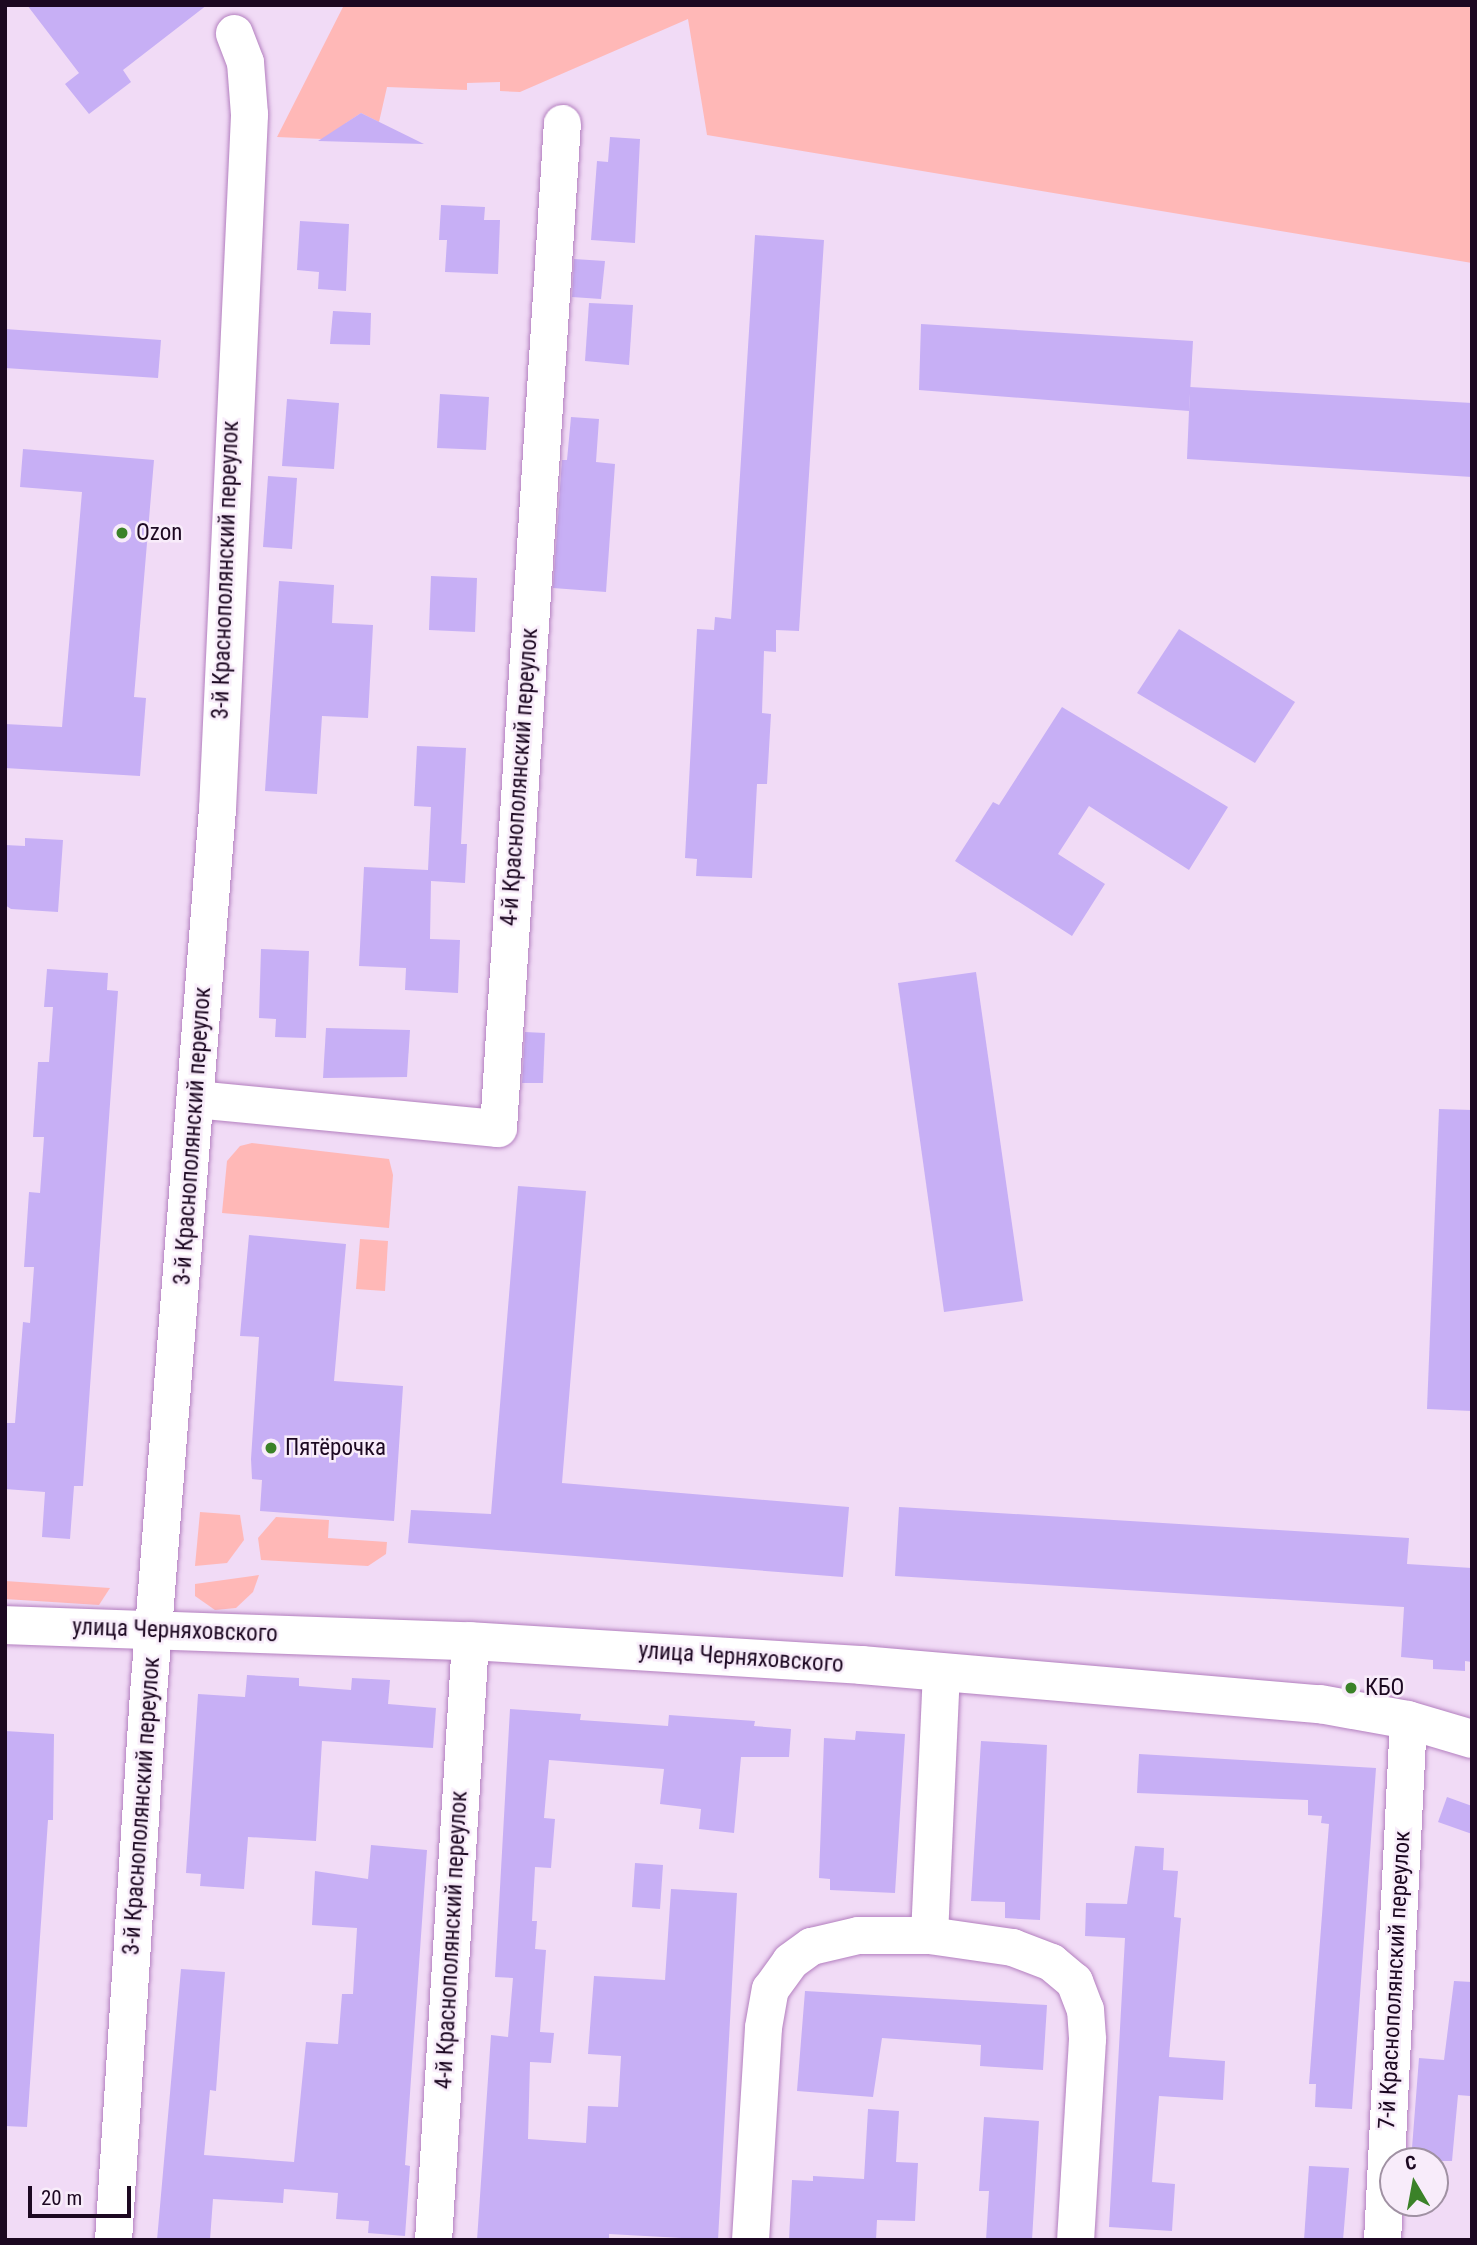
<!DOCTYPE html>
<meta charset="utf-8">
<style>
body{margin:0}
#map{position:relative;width:1477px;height:2245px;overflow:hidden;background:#f1dbf6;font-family:"Roboto Condensed",sans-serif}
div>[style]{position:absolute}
.green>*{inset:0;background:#ffb8b7}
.building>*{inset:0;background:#c7aff5}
.roads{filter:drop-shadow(0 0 2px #b37fbf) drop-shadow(0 0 2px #b37fbf)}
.minor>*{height:37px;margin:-18.5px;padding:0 18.5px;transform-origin:18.5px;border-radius:18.5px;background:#fff}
.secondary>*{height:38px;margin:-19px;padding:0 19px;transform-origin:19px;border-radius:19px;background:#fff}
.dots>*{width:19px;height:19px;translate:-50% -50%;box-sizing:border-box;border:4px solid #f8ecfa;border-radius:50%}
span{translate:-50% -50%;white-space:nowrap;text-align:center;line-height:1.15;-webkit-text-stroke:5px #f8ecfa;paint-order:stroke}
.poi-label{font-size:23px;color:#1c0821}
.left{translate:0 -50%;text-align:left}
.street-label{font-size:23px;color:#1c0821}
.frame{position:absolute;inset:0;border:7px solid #1c0821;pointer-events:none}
.north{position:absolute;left:1379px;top:2147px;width:70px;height:70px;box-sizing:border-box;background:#f8ecfa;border:2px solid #a091a3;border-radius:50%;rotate:350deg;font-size:19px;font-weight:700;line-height:28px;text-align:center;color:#1c0821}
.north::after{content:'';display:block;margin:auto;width:24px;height:32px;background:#3b8228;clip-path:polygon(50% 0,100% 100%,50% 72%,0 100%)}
.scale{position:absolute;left:28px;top:2186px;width:103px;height:32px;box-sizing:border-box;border:4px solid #1c0821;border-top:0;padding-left:9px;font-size:21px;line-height:24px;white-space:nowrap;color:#1c0821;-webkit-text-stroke:5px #f8ecfa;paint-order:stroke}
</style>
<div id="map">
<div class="green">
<div style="clip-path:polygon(344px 5px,1472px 5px,1472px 263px,707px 135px,688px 19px,520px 92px,500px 91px,500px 82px,467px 83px,467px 90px,387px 87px,379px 122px,361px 113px,346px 123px,345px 140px,277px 137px)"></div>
<div style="clip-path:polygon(252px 1143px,389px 1159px,393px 1175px,389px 1228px,222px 1213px,227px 1161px,240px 1146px)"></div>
<div style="clip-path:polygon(360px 1239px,388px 1241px,385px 1291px,356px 1289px)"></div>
<div style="clip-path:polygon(200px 1512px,240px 1515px,244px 1540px,227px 1563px,195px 1566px)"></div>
<div style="clip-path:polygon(276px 1517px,329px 1520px,328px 1538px,387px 1542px,386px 1554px,368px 1566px,261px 1560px,258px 1538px)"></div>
<div style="clip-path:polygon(259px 1575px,253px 1592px,236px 1608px,215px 1610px,195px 1596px,195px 1584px)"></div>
<div style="clip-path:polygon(5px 1581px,110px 1588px,99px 1605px,5px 1599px)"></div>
</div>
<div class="building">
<div style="clip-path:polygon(27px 5px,207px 5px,123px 70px,131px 82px,89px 114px,65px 84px,79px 73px)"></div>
<div style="clip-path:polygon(361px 113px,424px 144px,318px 141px)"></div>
<div style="clip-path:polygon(610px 137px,640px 139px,635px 243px,591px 240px,597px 161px,608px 162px)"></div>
<div style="clip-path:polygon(441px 205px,485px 207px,484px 220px,500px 220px,498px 274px,445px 272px,447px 240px,439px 240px)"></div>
<div style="clip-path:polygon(300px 221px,349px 224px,346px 291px,318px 289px,319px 272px,297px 270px)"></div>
<div style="clip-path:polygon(755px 235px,824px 240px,799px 631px,776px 630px,776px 652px,764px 651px,762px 713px,771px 714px,767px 784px,757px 784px,752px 878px,696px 876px,697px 859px,685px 858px,697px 629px,714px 630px,715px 617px,731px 619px)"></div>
<div style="clip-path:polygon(574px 259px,605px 261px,601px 299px,572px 297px)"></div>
<div style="clip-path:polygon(589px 303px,633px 305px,629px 365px,585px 361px)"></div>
<div style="clip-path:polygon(333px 311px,371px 313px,370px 345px,330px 344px)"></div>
<div style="clip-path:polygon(921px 324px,1193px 341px,1189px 411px,919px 390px)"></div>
<div style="clip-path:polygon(5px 329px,161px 340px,158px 378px,5px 368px)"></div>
<div style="clip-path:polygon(1190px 387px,1472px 403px,1472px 477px,1187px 459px)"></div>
<div style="clip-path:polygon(440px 394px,489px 397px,486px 450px,437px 448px)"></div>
<div style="clip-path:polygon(287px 399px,339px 403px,334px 469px,282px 466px)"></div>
<div style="clip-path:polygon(571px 417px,599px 419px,596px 462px,615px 464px,606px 592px,553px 588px,562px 460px,567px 460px)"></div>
<div style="clip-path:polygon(23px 449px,154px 460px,134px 697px,146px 698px,140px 776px,5px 768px,5px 724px,62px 727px,82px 492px,20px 487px)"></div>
<div style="clip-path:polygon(268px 476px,297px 478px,292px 549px,263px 547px)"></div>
<div style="clip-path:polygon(431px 576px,477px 578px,475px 632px,429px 630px)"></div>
<div style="clip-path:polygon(279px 581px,334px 585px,332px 623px,373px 625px,368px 718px,322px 716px,317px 794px,265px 791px)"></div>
<div style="clip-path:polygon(1179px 629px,1295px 702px,1255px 763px,1137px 693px)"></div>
<div style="clip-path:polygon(1062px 707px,1228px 807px,1189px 870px,1089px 806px,1058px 854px,1105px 884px,1072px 936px,955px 861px,993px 802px,999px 805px)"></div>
<div style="clip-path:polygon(417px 746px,466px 748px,461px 844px,467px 844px,465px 883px,431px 881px,430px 939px,460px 940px,458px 993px,405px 990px,406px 968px,359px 966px,364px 867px,428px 870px,431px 807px,414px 806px)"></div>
<div style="clip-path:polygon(25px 838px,63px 840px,58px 912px,11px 909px,5px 905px,5px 845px,25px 846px)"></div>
<div style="clip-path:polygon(261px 949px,309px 951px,306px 1038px,275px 1037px,276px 1019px,259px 1018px)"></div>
<div style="clip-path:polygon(47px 969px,108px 973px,107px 990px,118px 991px,83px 1486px,74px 1486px,70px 1539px,42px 1537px,45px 1492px,5px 1489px,5px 1423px,15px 1423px,23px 1322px,30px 1323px,34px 1267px,24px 1267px,29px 1192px,40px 1193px,44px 1137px,33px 1137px,38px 1062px,49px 1062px,53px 1007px,44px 1007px)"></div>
<div style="clip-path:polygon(976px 972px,1023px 1301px,944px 1312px,898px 983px)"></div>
<div style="clip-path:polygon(326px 1028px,410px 1030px,407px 1077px,323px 1078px)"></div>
<div style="clip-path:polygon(525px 1032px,545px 1033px,543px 1083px,522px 1083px)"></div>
<div style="clip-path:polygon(1439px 1109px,1472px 1110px,1472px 1411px,1427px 1409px)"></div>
<div style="clip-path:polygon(518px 1186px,586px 1191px,562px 1483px,849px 1507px,843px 1577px,408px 1543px,411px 1510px,491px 1514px)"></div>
<div style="clip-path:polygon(249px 1235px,346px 1244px,334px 1381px,403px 1386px,394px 1521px,260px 1511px,262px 1480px,252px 1479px,251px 1459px,259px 1337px,240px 1336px)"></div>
<div style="clip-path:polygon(899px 1507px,1409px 1538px,1407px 1564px,1472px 1568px,1472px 1662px,1465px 1661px,1465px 1671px,1433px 1669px,1433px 1660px,1401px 1657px,1404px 1607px,895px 1576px)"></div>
<div style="clip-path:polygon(247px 1675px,299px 1678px,299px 1686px,351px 1690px,352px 1678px,390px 1680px,388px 1704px,436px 1708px,433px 1748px,322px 1741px,316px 1841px,248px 1837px,244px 1889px,200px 1886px,201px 1874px,186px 1873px,198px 1694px,245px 1697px)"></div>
<div style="clip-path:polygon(510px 1709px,581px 1714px,580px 1720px,668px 1726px,669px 1715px,755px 1721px,754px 1726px,791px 1729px,789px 1757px,741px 1757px,734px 1833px,699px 1829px,701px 1809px,660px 1804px,664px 1769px,549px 1760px,544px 1818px,555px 1819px,551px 1868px,535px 1867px,532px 1921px,537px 1921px,535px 1949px,546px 1950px,540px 2032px,554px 2033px,551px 2063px,530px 2062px,528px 2139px,586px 2143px,588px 2106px,618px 2107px,621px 2056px,588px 2054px,594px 1976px,665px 1980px,671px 1889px,737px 1893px,718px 2240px,609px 2234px,609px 2240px,477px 2240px,491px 2035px,508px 2037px,513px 1978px,495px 1977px)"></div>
<div style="clip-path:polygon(5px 1731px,54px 1734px,53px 1820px,48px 1820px,27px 2127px,5px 2126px)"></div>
<div style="clip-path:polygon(856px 1731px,905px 1734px,895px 1893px,830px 1890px,830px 1879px,819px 1878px,824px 1738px,855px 1740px)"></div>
<div style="clip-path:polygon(981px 1741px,1047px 1745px,1040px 1920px,1005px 1918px,1005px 1902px,971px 1901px)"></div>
<div style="clip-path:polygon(1139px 1754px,1376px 1768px,1352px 2109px,1315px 2107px,1316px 2084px,1309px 2084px,1329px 1824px,1321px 1823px,1322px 1816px,1308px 1815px,1308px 1800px,1137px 1793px)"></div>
<div style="clip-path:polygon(1447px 1797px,1472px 1806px,1472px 1834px,1438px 1822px)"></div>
<div style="clip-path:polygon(371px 1845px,427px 1850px,405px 2165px,410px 2166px,405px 2236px,368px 2233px,369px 2221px,336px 2219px,338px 2193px,284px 2189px,283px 2203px,213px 2199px,210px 2240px,157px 2240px,181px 1969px,225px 1972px,216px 2091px,210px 2090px,204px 2155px,294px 2162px,306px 2042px,338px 2044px,342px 1994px,353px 1994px,357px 1928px,312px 1925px,315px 1871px,368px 1879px)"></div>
<div style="clip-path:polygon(1135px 1846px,1164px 1848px,1163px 1870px,1178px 1871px,1174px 1917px,1181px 1918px,1169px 2057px,1225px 2061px,1223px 2100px,1159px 2096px,1152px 2182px,1175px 2184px,1172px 2231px,1109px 2227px,1125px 1938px,1085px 1936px,1086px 1903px,1127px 1904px)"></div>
<div style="clip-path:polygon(635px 1863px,663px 1865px,660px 1909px,632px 1907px)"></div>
<div style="clip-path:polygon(1454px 1981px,1472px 1982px,1470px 2096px,1458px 2095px,1452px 2161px,1411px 2161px,1419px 2058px,1444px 2060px)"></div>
<div style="clip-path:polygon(805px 1991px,1047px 2005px,1043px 2070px,980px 2066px,981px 2045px,882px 2038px,873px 2097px,797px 2091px)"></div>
<div style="clip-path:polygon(868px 2109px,899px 2111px,896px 2162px,918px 2163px,915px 2221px,877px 2220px,876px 2240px,789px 2240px,792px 2180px,813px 2181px,813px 2176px,864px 2179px)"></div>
<div style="clip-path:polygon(984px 2117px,1039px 2121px,1032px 2240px,986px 2240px,989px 2191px,979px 2191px)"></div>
<div style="clip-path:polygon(1309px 2166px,1349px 2168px,1343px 2240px,1304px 2240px)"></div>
</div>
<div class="roads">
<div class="minor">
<div style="left:195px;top:1099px;width:304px;rotate:5.5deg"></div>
<div style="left:498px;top:1128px;width:1007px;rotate:-86.36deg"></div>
<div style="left:929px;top:1935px;width:263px;rotate:-87.4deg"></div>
<div style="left:113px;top:2240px;width:548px;rotate:-86.34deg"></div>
<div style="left:148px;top:1693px;width:887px;rotate:-85.54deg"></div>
<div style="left:217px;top:809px;width:696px;rotate:-87.36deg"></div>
<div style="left:249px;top:114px;width:52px;rotate:-94.4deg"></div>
<div style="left:245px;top:62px;width:31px;rotate:-111deg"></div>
<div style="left:433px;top:2240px;width:600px;rotate:-86.47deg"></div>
<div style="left:750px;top:2240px;width:213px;rotate:-86.5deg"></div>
<div style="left:763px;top:2027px;width:39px;rotate:-80deg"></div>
<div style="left:770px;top:1989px;width:34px;rotate:-54deg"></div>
<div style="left:790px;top:1961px;width:26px;rotate:-36deg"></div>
<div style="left:811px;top:1946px;width:48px;rotate:-13.2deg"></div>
<div style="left:858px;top:1935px;width:71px"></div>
<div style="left:929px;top:1935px;width:84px;rotate:8.2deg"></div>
<div style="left:1012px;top:1947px;width:42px;rotate:21deg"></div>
<div style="left:1051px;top:1962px;width:30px;rotate:40deg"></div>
<div style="left:1074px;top:1981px;width:30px;rotate:69deg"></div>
<div style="left:1085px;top:2009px;width:30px;rotate:86deg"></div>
<div style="left:1087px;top:2039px;width:201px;rotate:93.4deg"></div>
<div style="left:1382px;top:2240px;width:521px;rotate:-87.14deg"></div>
</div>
<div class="secondary">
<div style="left:5px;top:1625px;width:465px;rotate:2deg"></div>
<div style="left:470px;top:1641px;width:392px;rotate:3.5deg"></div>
<div style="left:861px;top:1665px;width:461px;rotate:4.9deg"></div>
<div style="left:1320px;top:1704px;width:89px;rotate:10.3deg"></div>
<div style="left:1408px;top:1720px;width:67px;rotate:16.5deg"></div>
</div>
</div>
<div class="dots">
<div style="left:122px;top:533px;background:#3b8228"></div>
<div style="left:271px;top:1448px;background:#3b8228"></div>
<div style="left:1351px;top:1688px;background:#3b8228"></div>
</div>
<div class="poi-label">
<span class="left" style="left:136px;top:533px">Ozon</span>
<span class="left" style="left:285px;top:1448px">Пятёрочка</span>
<span class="left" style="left:1365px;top:1688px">КБО</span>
</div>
<div class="street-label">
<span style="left:226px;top:570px;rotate:-88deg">3-й Краснополянский переулок</span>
<span style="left:520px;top:777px;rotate:-86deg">4-й Краснополянский переулок</span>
<span style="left:193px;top:1136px;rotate:-86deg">3-й Краснополянский переулок</span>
<span style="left:175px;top:1631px;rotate:2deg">улица Черняховского</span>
<span style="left:741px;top:1658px;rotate:4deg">улица Черняховского</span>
<span style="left:142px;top:1806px;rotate:-86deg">3-й Краснополянский переулок</span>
<span style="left:452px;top:1940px;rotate:-87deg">4-й Краснополянский переулок</span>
<span style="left:1395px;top:1980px;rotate:-87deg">7-й Краснополянский переулок</span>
</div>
<div class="frame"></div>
<div class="north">С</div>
<div class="scale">20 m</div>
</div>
